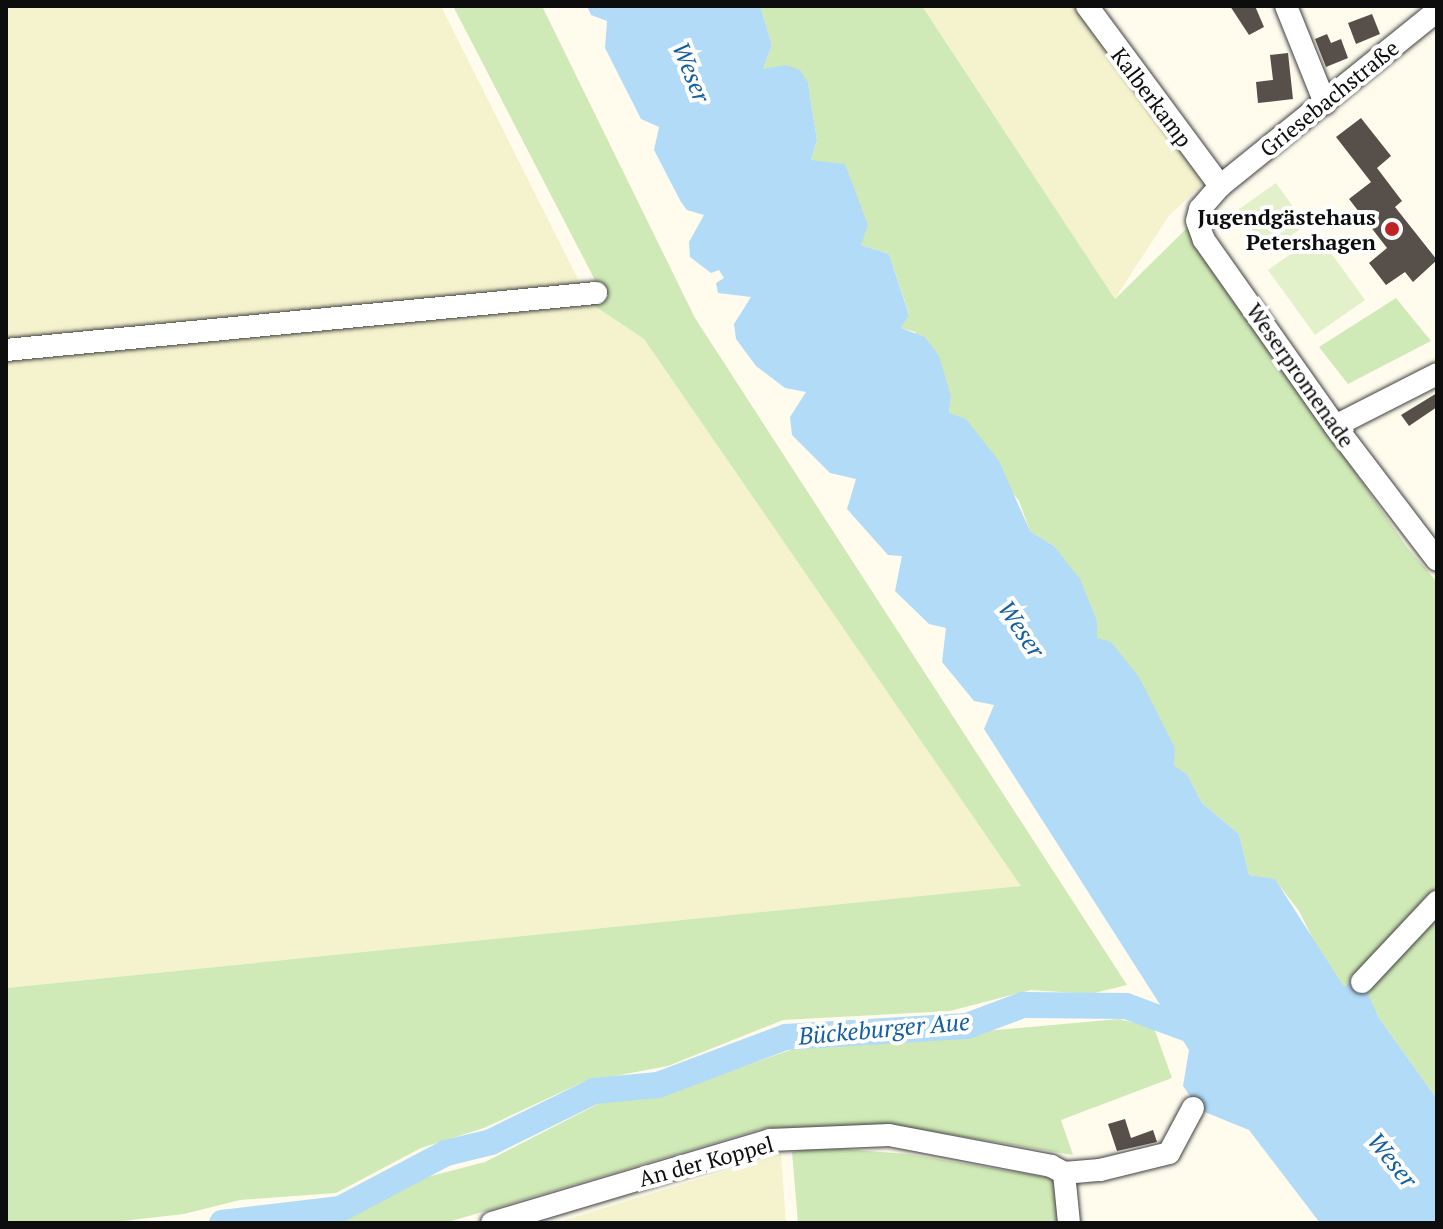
<!DOCTYPE html>
<meta charset="utf-8">
<style>
body{margin:0}
#map{position:relative;width:1443px;height:1229px;overflow:hidden;background:#fffcee;font-family:"PT Serif",serif}
div>[style]{position:absolute}
.farmland>*{inset:0;background:#f5f3ce}
.green>*{inset:0;background:#d0eab7}
.pitch>*{inset:0;background:#e2f1c9}
.water>*{inset:0;background:#b2dbf7}
.river>*{height:26px;margin:-13px;padding:0 13px;transform-origin:13px;border-radius:13px;background:#b2dbf7}
.building>*{inset:0;background:#564f4a}
.roads{filter:drop-shadow(0 0 2px #404040) drop-shadow(0 0 2px #404040)}
.minor>*{height:22px;margin:-11px;padding:0 11px;transform-origin:11px;border-radius:11px;background:#fff}
.dots>*{width:22px;height:22px;translate:-50% -50%;box-sizing:border-box;border:4px solid #fff;border-radius:50%}
span{translate:-50% -50%;white-space:nowrap;text-align:center;line-height:1.15;-webkit-text-stroke:8px #fff;paint-order:stroke}
.street-label{font-size:22px;color:#0d0d0d}
.poi-label{font-size:22px;color:#0d0d0d;font-weight:700}
.right{translate:-100% -50%;text-align:right}
.water-label{font-size:24px;color:#145fa2;font-style:italic}
.frame{position:absolute;inset:0;border:8px solid #0d0d0d;pointer-events:none}
</style>
<div id="map">
<div class="farmland">
<div style="clip-path:polygon(6px 6px,441px 6px,590px 303px,644px 339px,1022px 886px,6px 988px)"></div>
<div style="clip-path:polygon(922px 6px,1081px 6px,1207px 179px,1168px 217px,1115px 299px)"></div>
<div style="clip-path:polygon(781px 1154px,786px 1223px,555px 1223px)"></div>
</div>
<div class="green">
<div style="clip-path:polygon(453px 6px,542px 6px,695px 318px,1127px 985px,1090px 994px,1031px 990px,950px 1011px,783px 1020px,668px 1066px,583px 1082px,484px 1128px,421px 1148px,336px 1193px,240px 1200px,184px 1214px,105px 1223px,6px 1223px,6px 988px,1021px 886px,644px 339px,590px 303px,598px 286px)"></div>
<div style="clip-path:polygon(760px 6px,922px 6px,1115px 299px,1187px 228px,1406px 546px,1437px 582px,1437px 1099px,1379px 1018px,1358px 975px,1344px 988px,1330px 973px,1299px 911px,1275px 880px,1249px 875px,1239px 834px,1202px 803px,1187px 774px,1174px 767px,1097px 638px,1097px 621px,1054px 546px,1030px 531px,1019px 501px,949px 413px,951px 396px,915px 332px,901px 328px,909px 314px,889px 254px,861px 245px,862px 237px,811px 160px,817px 140px,808px 83px,763px 69px,772px 45px)"></div>
<div style="clip-path:polygon(1396px 298px,1431px 341px,1348px 384px,1319px 347px)"></div>
<div style="clip-path:polygon(1119px 1019px,1154px 1028px,1172px 1078px,1061px 1120px,1073px 1155px,899px 1126px,765px 1128px,445px 1223px,320px 1223px,427px 1177px,485px 1162px,602px 1102px,665px 1094px,796px 1048px)"></div>
<div style="clip-path:polygon(817px 1147px,907px 1154px,1058px 1179px,1063px 1223px,798px 1223px,792px 1152px)"></div>
</div>
<div class="pitch">
<div style="clip-path:polygon(1276px 183px,1306px 225px,1268px 252px,1238px 210px)"></div>
<div style="clip-path:polygon(1318px 235px,1365px 300px,1315px 335px,1268px 270px)"></div>
</div>
<div class="water">
<div style="clip-path:polygon(587px 6px,760px 6px,772px 45px,763px 69px,786px 65px,800px 70px,808px 83px,817px 140px,811px 160px,845px 164px,868px 225px,861px 245px,889px 254px,909px 315px,901px 328px,925px 337px,939px 356px,951px 396px,949px 413px,966px 419px,999px 461px,1030px 531px,1054px 546px,1080px 579px,1097px 621px,1097px 638px,1111px 642px,1139px 677px,1175px 748px,1174px 766px,1187px 774px,1202px 803px,1239px 834px,1249px 875px,1275px 879px,1344px 987px,1359px 974px,1379px 1018px,1437px 1099px,1437px 1223px,1320px 1223px,1249px 1130px,1200px 1110px,1183px 1086px,1189px 1050px,984px 729px,994px 705px,974px 701px,942px 662px,946px 628px,929px 624px,895px 591px,902px 556px,888px 555px,847px 509px,856px 479px,830px 473px,792px 435px,790px 417px,806px 392px,785px 388px,756px 366px,736px 339px,734px 324px,751px 297px,718px 293px,716px 283px,724px 278px,719px 270px,711px 273px,690px 257px,689px 242px,704px 215px,687px 210px,681px 202px,654px 150px,659px 127px,641px 119px,605px 48px,607px 21px,591px 15px)"></div>
</div>
<div class="river">
<div style="left:222px;top:1223px;width:119px;rotate:-6.8deg"></div>
<div style="left:340px;top:1209px;width:120px;rotate:-27.8deg"></div>
<div style="left:446px;top:1153px;width:46px;rotate:-13.7deg"></div>
<div style="left:491px;top:1142px;width:115px;rotate:-26.3deg"></div>
<div style="left:594px;top:1091px;width:64px;rotate:-5.4deg"></div>
<div style="left:658px;top:1085px;width:137px;rotate:-20.6deg"></div>
<div style="left:786px;top:1037px;width:181px;rotate:-3.5deg"></div>
<div style="left:967px;top:1026px;width:60px;rotate:-20.6deg"></div>
<div style="left:1023px;top:1005px;width:103px;rotate:0.6deg"></div>
<div style="left:1126px;top:1006px;width:84px;rotate:20.2deg"></div>
</div>
<div class="building">
<div style="clip-path:polygon(1230px 6px,1255px 6px,1264px 27px,1249px 35px)"></div>
<div style="clip-path:polygon(1372px 14px,1380px 34px,1356px 44px,1348px 23px)"></div>
<div style="clip-path:polygon(1327px 34px,1331px 43px,1341px 39px,1348px 58px,1326px 67px,1315px 39px)"></div>
<div style="clip-path:polygon(1288px 53px,1293px 99px,1258px 103px,1256px 82px,1273px 80px,1270px 55px)"></div>
<div style="clip-path:polygon(1361px 118px,1391px 156px,1377px 168px,1402px 201px,1395px 207px,1437px 260px,1413px 282px,1405px 272px,1386px 285px,1369px 263px,1387px 248px,1349px 199px,1371px 182px,1336px 137px)"></div>
<div style="clip-path:polygon(1437px 393px,1437px 407px,1409px 426px,1401px 415px)"></div>
<div style="clip-path:polygon(1125px 1119px,1131px 1138px,1153px 1130px,1157px 1142px,1117px 1151px,1108px 1124px)"></div>
</div>
<div class="roads">
<div class="minor">
<div style="left:1087px;top:6px;width:224px;rotate:53.5deg"></div>
<div style="left:1286px;top:6px;width:105px;rotate:68.1deg"></div>
<div style="left:1437px;top:11px;width:279px;rotate:141.1deg"></div>
<div style="left:1220px;top:186px;width:30px;rotate:131deg"></div>
<div style="left:1200px;top:209px;width:12px;rotate:104deg"></div>
<div style="left:1197px;top:221px;width:20px;rotate:70deg"></div>
<div style="left:1204px;top:240px;width:228px;rotate:54.8deg"></div>
<div style="left:1335px;top:426px;width:168px;rotate:52.7deg"></div>
<div style="left:6px;top:350px;width:593px;rotate:-5.52deg"></div>
<div style="left:1335px;top:426px;width:114px;rotate:-27deg"></div>
<div style="left:1362px;top:982px;width:110px;rotate:-46.8deg"></div>
<div style="left:1064px;top:1173px;width:36px;rotate:-5deg"></div>
<div style="left:1100px;top:1170px;width:71px;rotate:-13.8deg"></div>
<div style="left:1169px;top:1153px;width:51px;rotate:-61.9deg"></div>
<div style="left:492px;top:1223px;width:290px;rotate:-16.6deg"></div>
<div style="left:770px;top:1140px;width:119px;rotate:-2.4deg"></div>
<div style="left:889px;top:1135px;width:165px;rotate:10.8deg"></div>
<div style="left:1051px;top:1166px;width:15px;rotate:28deg"></div>
<div style="left:1064px;top:1173px;width:50px;rotate:84.3deg"></div>
</div>
</div>
<div class="dots">
<div style="left:1392px;top:229px;background:#c02325"></div>
</div>
<div class="street-label">
<span style="left:1152px;top:97px;rotate:53deg">Kalberkamp</span>
<span style="left:1329px;top:98px;rotate:-39deg">Griesebachstraße</span>
<span style="left:1301px;top:375px;rotate:55deg">Weserpromenade</span>
<span style="left:706px;top:1161px;rotate:-15deg">An der Koppel</span>
</div>
<div class="poi-label">
<span class="right" style="left:1376px;top:229px">Jugendgästehaus<br>Petershagen</span>
</div>
<div class="water-label">
<span style="left:691px;top:72px;rotate:68deg">Weser</span>
<span style="left:1021px;top:629px;rotate:56deg">Weser</span>
<span style="left:884px;top:1029px;rotate:-5deg">Bückeburger Aue</span>
<span style="left:1392px;top:1160px;rotate:51deg">Weser</span>
</div>
<div class="frame"></div>
</div>
